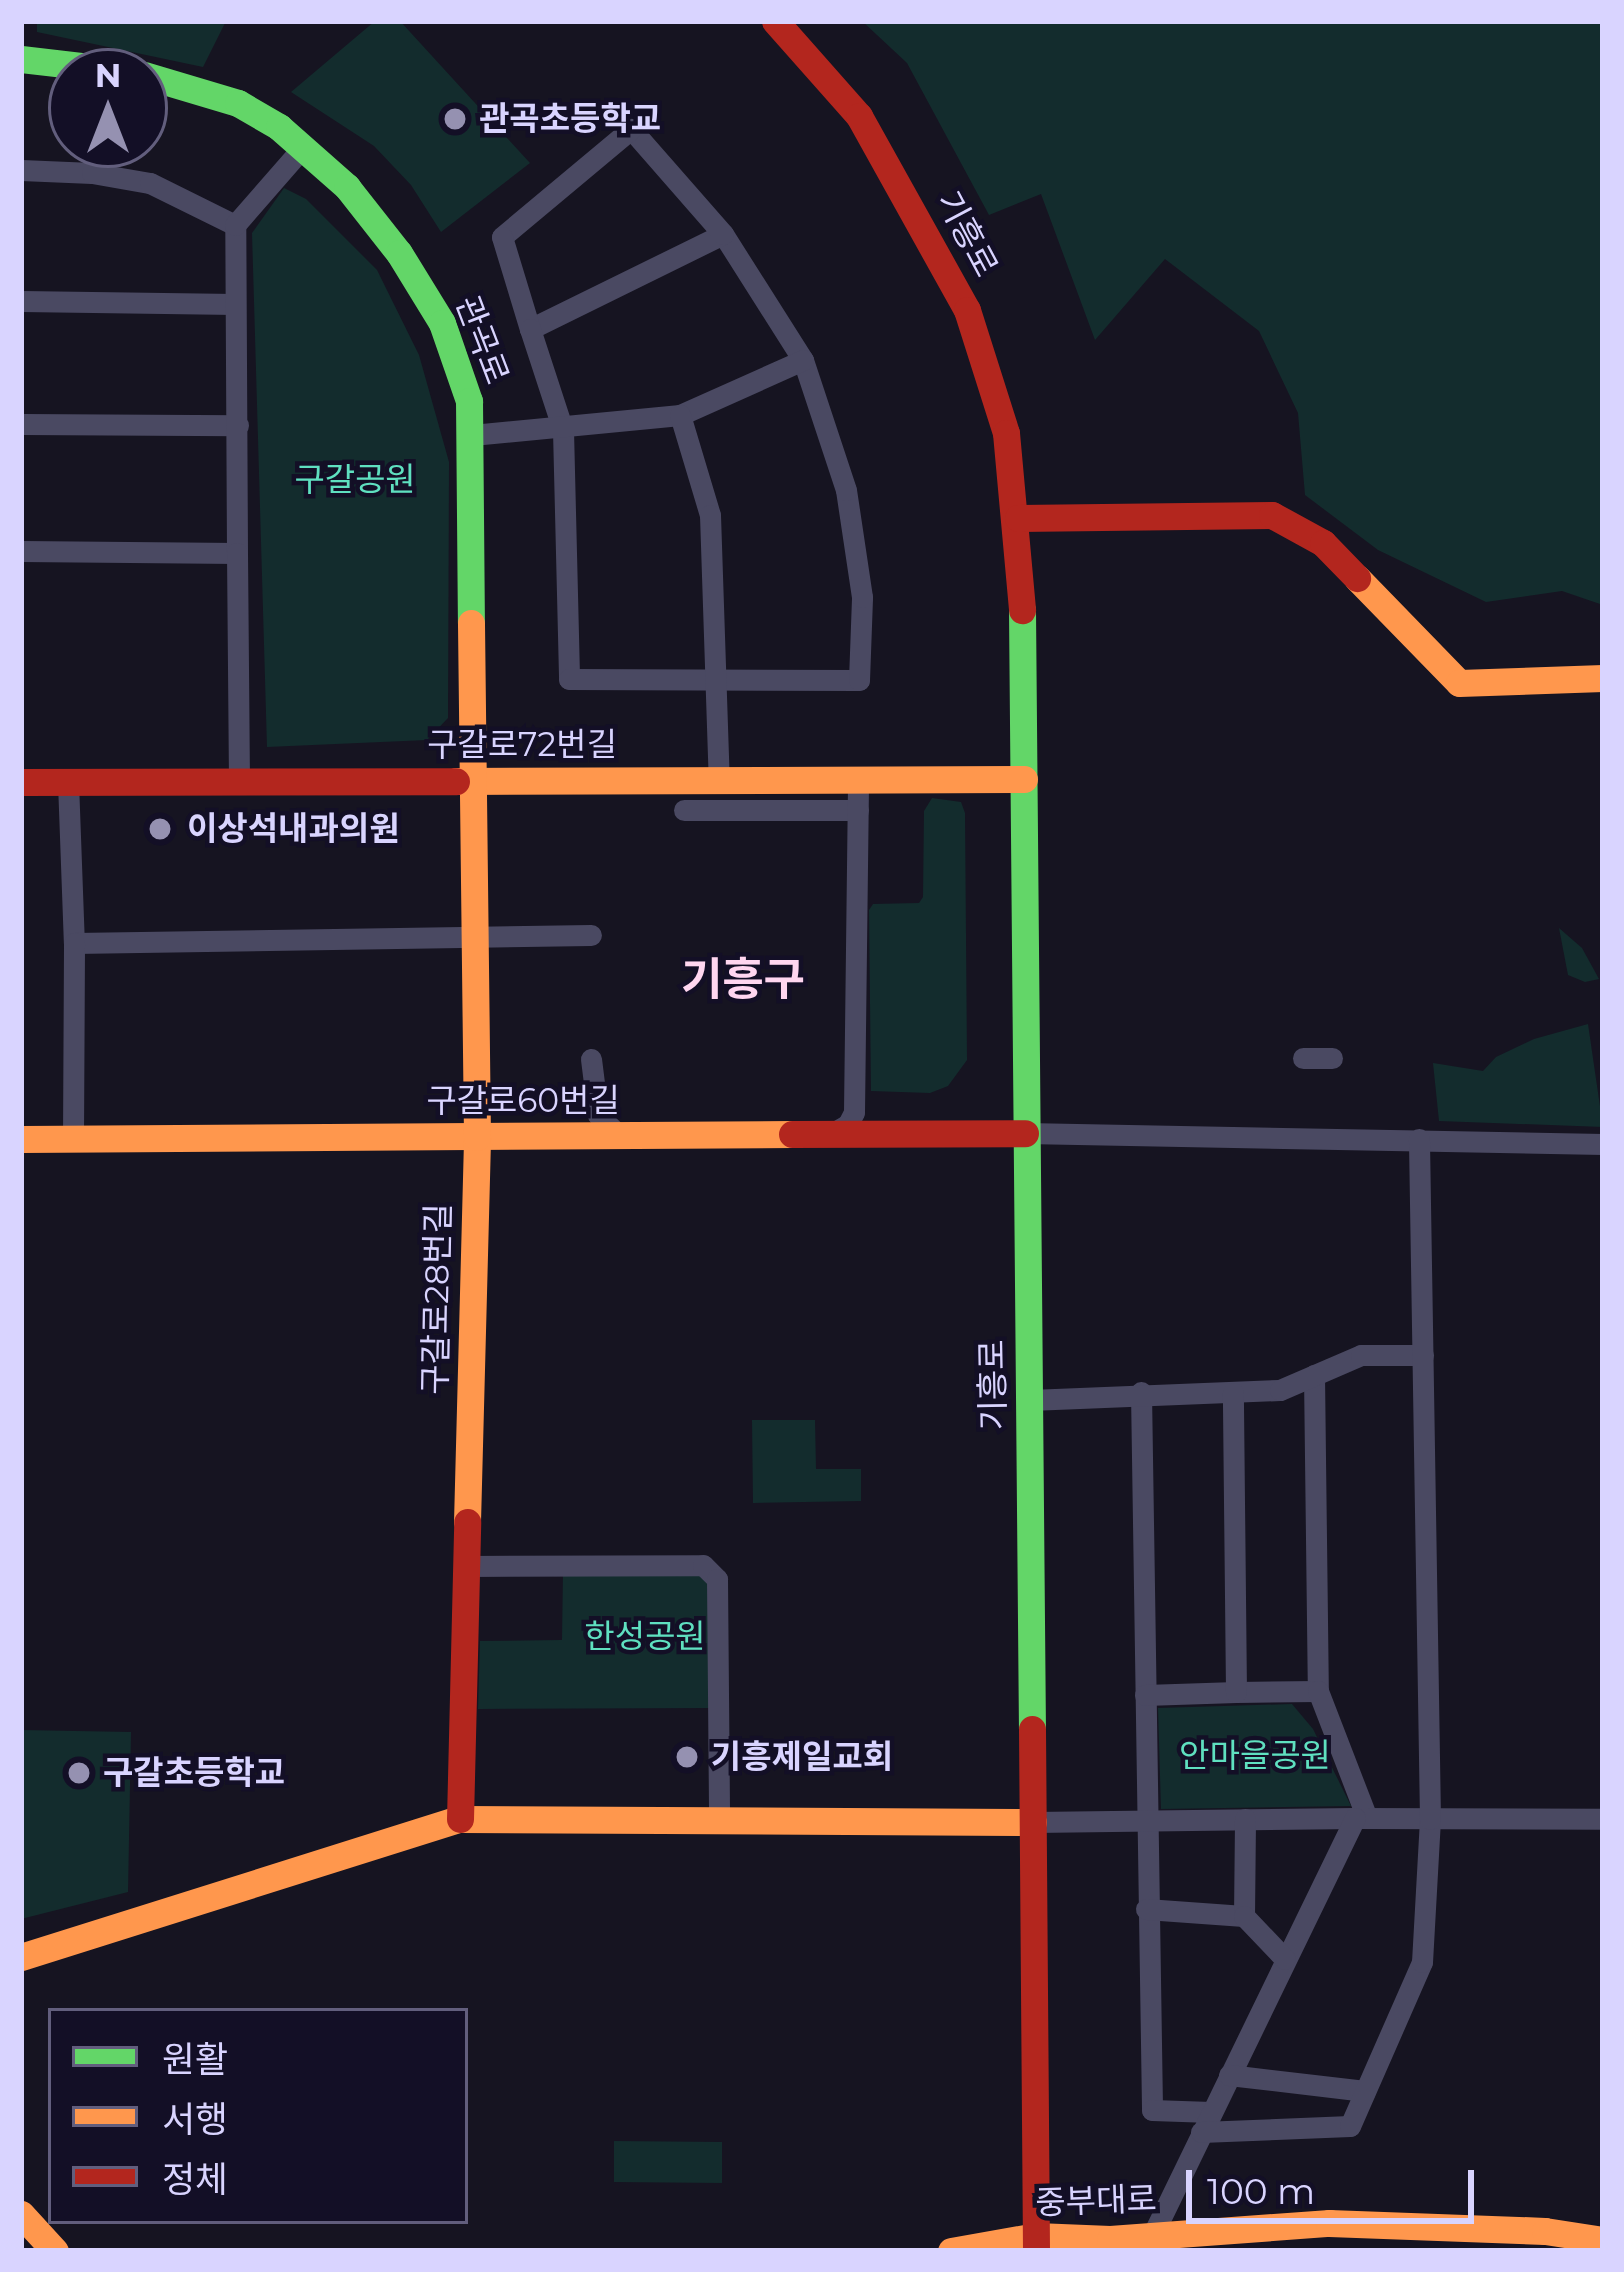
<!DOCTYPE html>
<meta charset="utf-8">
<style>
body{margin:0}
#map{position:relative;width:1624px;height:2272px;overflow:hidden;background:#161421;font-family:Montserrat,"Noto Sans KR",sans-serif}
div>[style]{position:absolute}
.green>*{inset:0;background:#132c2d}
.street>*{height:21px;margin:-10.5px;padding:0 10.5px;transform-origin:10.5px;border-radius:10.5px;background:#4a4962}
.fast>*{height:27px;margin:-13.5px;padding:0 13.5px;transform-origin:13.5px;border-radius:13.5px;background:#63d668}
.slow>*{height:27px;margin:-13.5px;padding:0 13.5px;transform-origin:13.5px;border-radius:13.5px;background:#ff974d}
.jam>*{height:27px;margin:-13.5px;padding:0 13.5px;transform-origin:13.5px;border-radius:13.5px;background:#b3261e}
.dots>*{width:33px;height:33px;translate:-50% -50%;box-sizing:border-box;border:6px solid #130f26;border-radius:50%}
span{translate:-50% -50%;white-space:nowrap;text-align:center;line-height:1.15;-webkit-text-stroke:9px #130f26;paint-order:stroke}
.poi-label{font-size:33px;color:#d9d4ff;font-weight:700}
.left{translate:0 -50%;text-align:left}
.street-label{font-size:33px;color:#d9d4ff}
.park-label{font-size:33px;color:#5fe0c0}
.district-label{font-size:45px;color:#ffd6f0;font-weight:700}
.frame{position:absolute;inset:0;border:24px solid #d9d4ff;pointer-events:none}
.legend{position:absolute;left:48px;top:2008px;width:420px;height:216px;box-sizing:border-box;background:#130f26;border:3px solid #625e7d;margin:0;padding:15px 21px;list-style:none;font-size:36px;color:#d9d4ff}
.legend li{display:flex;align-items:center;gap:24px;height:60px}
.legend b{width:60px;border:3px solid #625e7d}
.north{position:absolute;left:48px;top:48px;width:120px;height:120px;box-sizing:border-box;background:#130f26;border:3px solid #625e7d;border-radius:50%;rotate:0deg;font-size:33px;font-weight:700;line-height:48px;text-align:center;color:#d9d4ff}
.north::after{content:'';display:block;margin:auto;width:42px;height:54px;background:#9591b1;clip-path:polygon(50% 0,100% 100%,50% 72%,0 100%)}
.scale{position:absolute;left:1186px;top:2170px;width:288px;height:54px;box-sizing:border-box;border:6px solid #d9d4ff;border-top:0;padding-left:15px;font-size:36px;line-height:42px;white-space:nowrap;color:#d9d4ff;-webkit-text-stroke:9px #130f26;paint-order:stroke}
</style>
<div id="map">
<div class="green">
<div style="clip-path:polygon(37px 21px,226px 21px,203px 67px,37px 32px)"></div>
<div style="clip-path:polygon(375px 21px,400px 21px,530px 163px,441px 232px,411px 185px,374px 146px,291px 92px)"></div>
<div style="clip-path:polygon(862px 21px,1603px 21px,1603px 605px,1562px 591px,1486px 602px,1378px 550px,1305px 495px,1298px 413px,1259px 331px,1165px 259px,1095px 340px,1041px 194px,989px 215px,907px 63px)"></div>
<div style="clip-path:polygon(284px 188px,306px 199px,377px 270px,419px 355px,449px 462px,448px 718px,427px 740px,267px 747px,252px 233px)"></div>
<div style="clip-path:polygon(932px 798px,961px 802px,965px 813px,967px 1060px,948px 1086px,930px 1093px,871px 1091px,869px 910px,873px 904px,919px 903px,923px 897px,924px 811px)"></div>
<div style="clip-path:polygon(1559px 928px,1582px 948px,1599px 979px,1585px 982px,1568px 975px)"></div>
<div style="clip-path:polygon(1588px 1024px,1603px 1127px,1439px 1121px,1433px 1063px,1483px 1071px,1496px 1057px,1534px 1039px)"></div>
<div style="clip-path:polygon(752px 1420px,815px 1420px,816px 1469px,861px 1469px,861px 1501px,753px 1503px)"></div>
<div style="clip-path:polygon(697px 1570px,712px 1587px,713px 1708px,478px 1709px,480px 1641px,562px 1640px,563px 1571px)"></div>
<div style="clip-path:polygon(1292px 1704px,1313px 1729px,1351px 1806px,1161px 1809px,1158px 1708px)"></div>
<div style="clip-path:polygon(21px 1730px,131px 1732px,128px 1892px,21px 1919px)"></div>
<div style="clip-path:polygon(614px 2141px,722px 2142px,722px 2183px,614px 2182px)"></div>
</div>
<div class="street">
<div style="left:21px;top:170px;width:71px;rotate:2.4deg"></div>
<div style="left:92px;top:173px;width:59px;rotate:9.8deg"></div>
<div style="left:150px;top:183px;width:95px;rotate:26.3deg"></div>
<div style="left:723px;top:234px;width:149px;rotate:57.6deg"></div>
<div style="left:21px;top:301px;width:214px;rotate:0.8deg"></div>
<div style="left:530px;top:329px;width:215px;rotate:-26.2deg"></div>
<div style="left:723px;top:234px;width:140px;rotate:-131.2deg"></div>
<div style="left:631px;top:129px;width:168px;rotate:140.1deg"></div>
<div style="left:502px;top:237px;width:96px;rotate:73.1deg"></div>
<div style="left:530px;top:329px;width:106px;rotate:71.9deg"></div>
<div style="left:563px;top:430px;width:249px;rotate:88.6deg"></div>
<div style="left:569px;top:679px;width:290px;rotate:0.2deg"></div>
<div style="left:859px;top:680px;width:83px;rotate:-87.9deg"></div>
<div style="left:862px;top:597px;width:108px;rotate:-98.5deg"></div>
<div style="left:846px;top:490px;width:137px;rotate:-108.3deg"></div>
<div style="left:803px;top:360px;width:135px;rotate:155.9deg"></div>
<div style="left:21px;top:424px;width:217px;rotate:0.3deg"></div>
<div style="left:472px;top:435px;width:209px;rotate:-5.5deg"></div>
<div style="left:680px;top:415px;width:104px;rotate:73.3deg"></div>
<div style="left:710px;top:515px;width:265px;rotate:88.1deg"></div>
<div style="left:21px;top:551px;width:216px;rotate:0.5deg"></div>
<div style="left:237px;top:553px;width:328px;rotate:-90.3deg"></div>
<div style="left:235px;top:225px;width:103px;rotate:-48.9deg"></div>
<div style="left:237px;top:553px;width:228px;rotate:89.5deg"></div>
<div style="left:68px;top:782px;width:161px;rotate:87.9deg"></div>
<div style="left:74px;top:943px;width:517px;rotate:-0.89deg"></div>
<div style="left:684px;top:810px;width:174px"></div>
<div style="left:1303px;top:1058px;width:29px"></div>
<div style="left:591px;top:1059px;width:56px;rotate:82.9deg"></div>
<div style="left:598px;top:1115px;width:32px;rotate:44deg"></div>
<div style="left:1025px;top:1133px;width:578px;rotate:1.09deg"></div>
<div style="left:831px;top:1134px;width:20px;rotate:-30deg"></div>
<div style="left:848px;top:1124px;width:13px;rotate:-63deg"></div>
<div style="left:854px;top:1112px;width:332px;rotate:-89.3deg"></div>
<div style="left:73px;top:1138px;width:195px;rotate:-89.7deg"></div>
<div style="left:1314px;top:1375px;width:316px;rotate:89.3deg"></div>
<div style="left:1141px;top:1392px;width:718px;rotate:89.12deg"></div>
<div style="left:1152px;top:2110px;width:59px;rotate:1.9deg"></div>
<div style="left:1030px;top:1400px;width:250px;rotate:-2.3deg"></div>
<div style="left:1280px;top:1390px;width:88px;rotate:-23.4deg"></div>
<div style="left:1361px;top:1355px;width:62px"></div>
<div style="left:466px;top:1566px;width:237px;rotate:-0.2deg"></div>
<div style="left:703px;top:1565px;width:20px;rotate:45deg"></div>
<div style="left:717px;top:1579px;width:243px;rotate:89.5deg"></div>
<div style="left:1236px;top:1692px;width:82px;rotate:-0.7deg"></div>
<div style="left:1318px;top:1691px;width:136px;rotate:68.9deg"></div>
<div style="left:1145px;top:1695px;width:91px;rotate:-1.9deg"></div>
<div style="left:1236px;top:1692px;width:299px;rotate:-90.6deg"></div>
<div style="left:1355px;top:1818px;width:248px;rotate:0.2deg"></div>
<div style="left:1033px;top:1822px;width:322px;rotate:-0.7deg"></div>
<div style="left:1355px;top:1818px;width:465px;rotate:115.9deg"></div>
<div style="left:1146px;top:1909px;width:98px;rotate:4.1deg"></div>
<div style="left:1244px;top:1916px;width:97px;rotate:-89.4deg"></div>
<div style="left:1244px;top:1916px;width:59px;rotate:46.4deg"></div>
<div style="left:1229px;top:2075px;width:137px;rotate:6.7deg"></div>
<div style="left:1201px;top:2132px;width:149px;rotate:-2.3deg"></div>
<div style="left:1350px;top:2126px;width:179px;rotate:-66.3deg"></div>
<div style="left:1422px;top:1962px;width:143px;rotate:-86.8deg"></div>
<div style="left:1430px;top:1819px;width:680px;rotate:-90.93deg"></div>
</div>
<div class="fast">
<div style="left:21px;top:59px;width:114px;rotate:6.6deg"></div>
<div style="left:144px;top:75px;width:98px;rotate:16.6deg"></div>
<div style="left:238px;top:103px;width:48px;rotate:30.3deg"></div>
<div style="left:279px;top:127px;width:91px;rotate:41.4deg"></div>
<div style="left:347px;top:187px;width:84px;rotate:51.8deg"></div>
<div style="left:399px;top:253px;width:82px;rotate:58.4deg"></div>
<div style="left:442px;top:323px;width:83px;rotate:70.9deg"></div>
<div style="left:469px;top:401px;width:222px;rotate:89.5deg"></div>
<div style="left:1022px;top:610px;width:1119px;rotate:89.49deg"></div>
</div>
<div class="slow">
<div style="left:1357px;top:578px;width:146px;rotate:45.8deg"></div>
<div style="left:1459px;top:683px;width:144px;rotate:-2deg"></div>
<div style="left:456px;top:781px;width:568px;rotate:-0.2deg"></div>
<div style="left:21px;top:1139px;width:771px;rotate:-0.37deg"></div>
<div style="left:467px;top:1522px;width:385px;rotate:-88.5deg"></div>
<div style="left:477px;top:1137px;width:514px;rotate:-90.67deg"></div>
<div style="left:21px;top:1957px;width:460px;rotate:-17.5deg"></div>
<div style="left:460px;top:1819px;width:573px;rotate:0.3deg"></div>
<div style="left:21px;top:2214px;width:50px;rotate:47.4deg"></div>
<div style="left:951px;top:2251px;width:86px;rotate:-10deg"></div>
<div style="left:1036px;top:2236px;width:74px;rotate:2.3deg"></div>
<div style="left:1110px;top:2239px;width:220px;rotate:-4.2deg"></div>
<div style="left:1329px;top:2223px;width:216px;rotate:2.1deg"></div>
<div style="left:1545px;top:2231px;width:59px;rotate:8.8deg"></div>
</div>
<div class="jam">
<div style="left:775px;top:21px;width:127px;rotate:48.5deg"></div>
<div style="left:859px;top:116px;width:222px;rotate:60.9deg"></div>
<div style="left:967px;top:310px;width:129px;rotate:72.4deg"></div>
<div style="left:1006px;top:433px;width:178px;rotate:84.8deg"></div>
<div style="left:1018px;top:518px;width:254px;rotate:-0.7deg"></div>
<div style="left:1272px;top:515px;width:58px;rotate:28.8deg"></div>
<div style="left:1323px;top:543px;width:49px;rotate:45.8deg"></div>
<div style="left:21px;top:782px;width:435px;rotate:-0.1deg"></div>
<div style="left:792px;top:1134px;width:233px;rotate:-0.2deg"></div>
<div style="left:1032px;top:1729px;width:522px;rotate:89.56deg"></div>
<div style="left:460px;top:1819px;width:297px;rotate:-88.6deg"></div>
</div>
<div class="dots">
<div style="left:455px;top:119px;background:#9591b1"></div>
<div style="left:160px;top:829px;background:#9591b1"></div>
<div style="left:687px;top:1757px;background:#9591b1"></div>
<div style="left:79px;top:1773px;background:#9591b1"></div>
</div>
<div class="poi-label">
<span class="left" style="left:479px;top:119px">관곡초등학교</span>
<span class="left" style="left:187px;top:829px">이상석내과의원</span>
<span class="left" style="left:711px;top:1757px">기흥제일교회</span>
<span class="left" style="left:103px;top:1773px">구갈초등학교</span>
</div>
<div class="street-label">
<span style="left:967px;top:234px;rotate:62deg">기흥로</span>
<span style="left:482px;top:340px;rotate:69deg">관곡로</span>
<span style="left:522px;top:745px">구갈로72번길</span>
<span style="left:523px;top:1101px">구갈로60번길</span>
<span style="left:437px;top:1299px;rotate:-89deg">구갈로28번길</span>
<span style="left:993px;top:1385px;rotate:-91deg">기흥로</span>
<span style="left:1096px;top:2201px;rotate:-2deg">중부대로</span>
</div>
<div class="park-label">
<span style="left:355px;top:480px">구갈공원</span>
<span style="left:645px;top:1637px">한성공원</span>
<span style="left:1255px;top:1756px">안마을공원</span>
</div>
<div class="district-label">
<span style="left:743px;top:979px">기흥구</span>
</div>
<div class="frame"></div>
<ul class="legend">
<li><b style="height:15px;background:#63d668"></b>원활</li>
<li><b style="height:15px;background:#ff974d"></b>서행</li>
<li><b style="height:15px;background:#b3261e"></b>정체</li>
</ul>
<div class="north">N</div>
<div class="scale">100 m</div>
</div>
